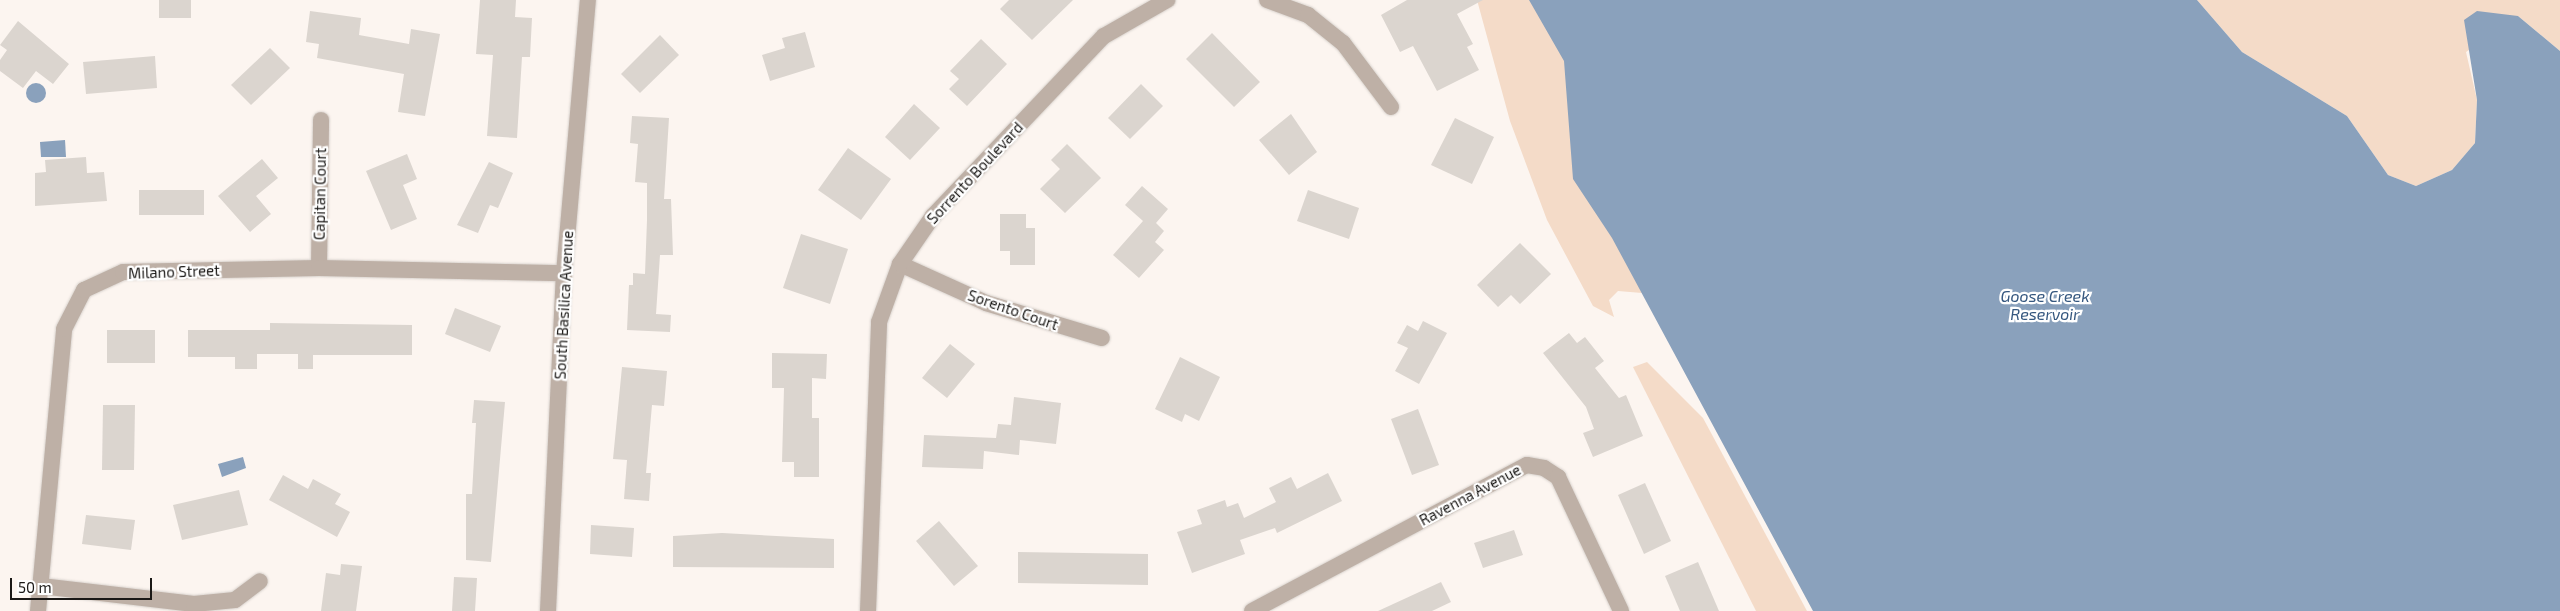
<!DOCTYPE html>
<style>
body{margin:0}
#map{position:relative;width:2560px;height:611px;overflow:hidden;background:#fcf5f0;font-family:"Exo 2",sans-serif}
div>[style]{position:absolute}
.green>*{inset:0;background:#f4dbc8}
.water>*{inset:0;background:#8aa1bc}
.round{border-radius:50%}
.building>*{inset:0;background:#dbd5cf}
.roads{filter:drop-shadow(0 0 1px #d8d2cd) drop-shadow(0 0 1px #d8d2cd)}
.street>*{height:16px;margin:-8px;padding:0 8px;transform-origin:8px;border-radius:8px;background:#beb0a6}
span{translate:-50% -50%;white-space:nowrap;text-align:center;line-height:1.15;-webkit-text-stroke:4.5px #fff;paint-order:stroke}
.street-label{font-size:15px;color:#1b1917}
.water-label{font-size:16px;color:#35577f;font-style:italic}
.scale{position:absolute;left:10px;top:578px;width:142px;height:22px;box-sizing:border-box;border:2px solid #1b1917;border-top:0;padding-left:6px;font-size:15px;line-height:18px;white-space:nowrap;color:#1b1917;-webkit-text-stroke:4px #fff;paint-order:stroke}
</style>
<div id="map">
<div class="green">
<div style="clip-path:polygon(1477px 0,1647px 0,1642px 293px,1618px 291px,1609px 300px,1614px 317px,1593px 306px,1547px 220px,1510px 121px)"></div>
<div style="clip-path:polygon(2197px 0,2560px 0,2560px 51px,2518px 16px,2466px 52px,2477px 100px,2475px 143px,2452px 170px,2416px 186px,2388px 175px,2347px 116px,2242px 52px)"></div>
<div style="clip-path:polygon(1647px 362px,1703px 418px,1807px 611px,1756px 611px,1633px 367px)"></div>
</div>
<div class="water">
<div style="clip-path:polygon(1529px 0,2197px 0,2242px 52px,2347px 116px,2388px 175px,2416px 186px,2452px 170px,2475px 143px,2477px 100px,2464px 20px,2477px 11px,2518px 16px,2560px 51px,2560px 611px,1813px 611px,1612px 238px,1573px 179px,1564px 61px)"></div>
<div class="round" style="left:26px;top:83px;width:20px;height:20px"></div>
<div style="clip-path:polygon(65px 140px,66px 157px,41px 157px,40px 142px)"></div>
<div style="clip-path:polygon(243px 457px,246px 468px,222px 477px,218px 464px)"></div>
</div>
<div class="building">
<div style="clip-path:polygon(159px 0,191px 0,191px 18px,159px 18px)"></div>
<div style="clip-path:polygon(480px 0,516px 0,515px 17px,532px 18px,530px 57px,522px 57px,517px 138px,487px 136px,493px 55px,476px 54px)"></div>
<div style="clip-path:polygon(1009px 0,1073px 0,1032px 40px,1000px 9px)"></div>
<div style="clip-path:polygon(1407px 0,1483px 0,1457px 14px,1473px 44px,1467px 47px,1479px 70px,1437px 91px,1413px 46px,1400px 52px,1381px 15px)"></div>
<div style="clip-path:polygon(310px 11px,361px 18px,359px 35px,409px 44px,411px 29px,440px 34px,425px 116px,398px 112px,404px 74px,317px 58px,319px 44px,306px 42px)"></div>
<div style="clip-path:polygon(18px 21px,69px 64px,53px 84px,36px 71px,23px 88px,0 71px,0 60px,7px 50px,0 45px)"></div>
<div style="clip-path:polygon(805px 32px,815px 67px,770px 81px,762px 55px,785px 48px,782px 38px)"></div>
<div style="clip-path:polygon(1212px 33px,1260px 82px,1234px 107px,1186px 59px)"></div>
<div style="clip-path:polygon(660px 35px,679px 55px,640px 93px,621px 74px)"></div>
<div style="clip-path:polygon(981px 39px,1007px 64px,967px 106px,949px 89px,959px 79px,950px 71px)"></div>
<div style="clip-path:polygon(270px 48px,290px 68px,251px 105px,231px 85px)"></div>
<div style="clip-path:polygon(155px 56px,157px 88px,86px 94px,83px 62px)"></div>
<div style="clip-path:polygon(1141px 84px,1163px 106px,1130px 139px,1108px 118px)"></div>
<div style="clip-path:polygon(914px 104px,940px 128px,910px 160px,885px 137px)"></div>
<div style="clip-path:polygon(1291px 114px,1317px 152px,1289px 175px,1259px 140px)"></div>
<div style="clip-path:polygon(632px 116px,669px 118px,664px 199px,671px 199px,673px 255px,660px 255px,656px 314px,671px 315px,670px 332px,627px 330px,629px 285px,633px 285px,633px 273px,645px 274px,647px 220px,647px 183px,635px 182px,638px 144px,630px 143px)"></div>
<div style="clip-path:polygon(1455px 118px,1494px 137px,1472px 184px,1431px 165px)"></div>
<div style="clip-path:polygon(1067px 144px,1101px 178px,1065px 213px,1040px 189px,1060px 169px,1051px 160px)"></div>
<div style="clip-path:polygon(848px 148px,891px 179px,861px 220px,818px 190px)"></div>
<div style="clip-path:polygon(407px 154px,417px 179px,403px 185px,417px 219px,391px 230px,366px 171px)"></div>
<div style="clip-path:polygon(86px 157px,87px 173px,104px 172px,107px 201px,35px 206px,35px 173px,46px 172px,45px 160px)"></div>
<div style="clip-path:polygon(262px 159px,278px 178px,256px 196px,271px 214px,250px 232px,218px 196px)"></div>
<div style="clip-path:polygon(489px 162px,513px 173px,498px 208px,490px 205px,478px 233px,457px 225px)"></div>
<div style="clip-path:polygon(1142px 186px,1168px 209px,1156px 223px,1164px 231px,1155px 242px,1164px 250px,1139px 278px,1113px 255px,1143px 221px,1125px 205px)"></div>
<div style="clip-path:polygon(139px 190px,204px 190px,204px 215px,139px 215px)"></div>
<div style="clip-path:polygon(1308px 190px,1359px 208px,1349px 239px,1297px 221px)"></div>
<div style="clip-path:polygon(1000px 214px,1026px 214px,1026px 228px,1035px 228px,1035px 265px,1010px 265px,1010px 251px,1000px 251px)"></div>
<div style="clip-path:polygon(801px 234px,848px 249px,830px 304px,783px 288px)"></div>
<div style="clip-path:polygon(1520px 243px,1551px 274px,1520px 304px,1511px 295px,1498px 307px,1477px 285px)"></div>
<div style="clip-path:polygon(455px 308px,501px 326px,490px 352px,445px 334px)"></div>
<div style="clip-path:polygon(1423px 321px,1447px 333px,1419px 384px,1395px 371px,1408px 348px,1397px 343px,1407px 325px,1418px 331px)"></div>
<div style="clip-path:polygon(270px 323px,412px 325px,412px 355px,313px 355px,313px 369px,298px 369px,298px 354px,257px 354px,257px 369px,235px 369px,235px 357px,188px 357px,188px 330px,270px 330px)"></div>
<div style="clip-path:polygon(107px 330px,155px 330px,155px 363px,107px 363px)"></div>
<div style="clip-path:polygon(1569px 333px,1577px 343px,1585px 337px,1604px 361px,1595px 368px,1619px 398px,1626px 395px,1643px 436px,1593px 457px,1583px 433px,1594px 429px,1586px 407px,1543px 353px)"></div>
<div style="clip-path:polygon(950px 344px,975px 364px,947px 398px,922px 378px)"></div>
<div style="clip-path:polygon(772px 353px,827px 354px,826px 379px,812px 378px,812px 418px,819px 418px,819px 477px,794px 477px,794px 462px,782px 462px,784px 388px,772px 388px)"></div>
<div style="clip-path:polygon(1180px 357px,1220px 377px,1199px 421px,1185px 414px,1182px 422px,1155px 409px)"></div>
<div style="clip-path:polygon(622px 367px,667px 371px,664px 406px,652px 405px,646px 473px,651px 473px,649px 501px,624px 499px,627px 460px,613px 459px)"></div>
<div style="clip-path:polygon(1014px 397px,1061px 403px,1056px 444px,1020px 440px,1019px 455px,984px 451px,983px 469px,922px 467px,924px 435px,996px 438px,998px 424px,1011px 425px)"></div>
<div style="clip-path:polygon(474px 400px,505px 402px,491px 562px,466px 560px,466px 494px,472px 494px,476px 423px,472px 423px)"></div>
<div style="clip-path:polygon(103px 405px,135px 405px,134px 470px,102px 470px)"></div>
<div style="clip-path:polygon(1418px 409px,1439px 465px,1412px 475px,1391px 419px)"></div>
<div style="clip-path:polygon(1328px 473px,1342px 501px,1277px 533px,1275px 528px,1240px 540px,1245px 554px,1192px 573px,1177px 532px,1202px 524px,1197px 510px,1225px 500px,1227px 507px,1238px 503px,1244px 518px,1276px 502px,1269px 488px,1291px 477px,1297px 489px)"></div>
<div style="clip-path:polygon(283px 475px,308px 489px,313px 479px,341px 494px,335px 504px,350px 512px,337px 537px,269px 500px)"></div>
<div style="clip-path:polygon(1645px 483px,1671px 541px,1644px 554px,1618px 495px)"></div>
<div style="clip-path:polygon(239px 490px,248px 525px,182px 540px,173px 505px)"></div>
<div style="clip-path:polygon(86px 515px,135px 520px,131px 550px,82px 544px)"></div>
<div style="clip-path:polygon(939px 521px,978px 566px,954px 586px,916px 541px)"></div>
<div style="clip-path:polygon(591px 525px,634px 528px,632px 557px,590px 554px)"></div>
<div style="clip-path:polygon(1514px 530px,1523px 555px,1483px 568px,1474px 543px)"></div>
<div style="clip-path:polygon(722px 533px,834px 539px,834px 568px,673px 567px,673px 536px)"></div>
<div style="clip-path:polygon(1018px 552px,1148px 554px,1148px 585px,1018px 583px)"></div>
<div style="clip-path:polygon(1698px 562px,1719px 611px,1680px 611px,1665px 576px)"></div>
<div style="clip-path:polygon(341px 564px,362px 566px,356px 611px,321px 611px,326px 573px,340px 575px)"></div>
<div style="clip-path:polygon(454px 577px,477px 578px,475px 611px,452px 611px)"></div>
<div style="clip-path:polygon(1441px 582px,1451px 602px,1432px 611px,1378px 611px)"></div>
</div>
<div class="roads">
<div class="street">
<div style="left:1267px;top:0;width:44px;rotate:20.1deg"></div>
<div style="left:1308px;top:15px;width:45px;rotate:38.7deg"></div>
<div style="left:1343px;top:43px;width:80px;rotate:53.1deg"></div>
<div style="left:900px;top:264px;width:94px;rotate:24.4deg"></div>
<div style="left:986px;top:303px;width:121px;rotate:16.8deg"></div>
<div style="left:319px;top:268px;width:148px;rotate:-89.2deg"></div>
<div style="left:41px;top:586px;width:154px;rotate:6.7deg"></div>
<div style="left:194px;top:604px;width:41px;rotate:-5.6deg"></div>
<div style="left:235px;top:600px;width:31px;rotate:-37deg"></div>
<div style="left:38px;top:611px;width:283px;rotate:-84.7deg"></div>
<div style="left:64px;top:329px;width:44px;rotate:-62.9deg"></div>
<div style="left:84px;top:290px;width:43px;rotate:-24.8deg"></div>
<div style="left:123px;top:272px;width:196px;rotate:-1.2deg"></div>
<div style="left:319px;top:268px;width:245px;rotate:1.2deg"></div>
<div style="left:548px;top:611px;width:338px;rotate:-87.3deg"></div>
<div style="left:564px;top:273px;width:274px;rotate:-85deg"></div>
<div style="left:868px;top:611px;width:289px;rotate:-87.8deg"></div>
<div style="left:879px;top:322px;width:62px;rotate:-70.1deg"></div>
<div style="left:900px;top:264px;width:58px;rotate:-55.5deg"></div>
<div style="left:933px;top:216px;width:248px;rotate:-46.5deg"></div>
<div style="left:1104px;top:36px;width:73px;rotate:-29.7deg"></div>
<div style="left:1252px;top:611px;width:311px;rotate:-28deg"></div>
<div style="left:1527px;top:465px;width:17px;rotate:10deg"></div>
<div style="left:1544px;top:468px;width:17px;rotate:33deg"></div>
<div style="left:1558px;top:477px;width:148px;rotate:64.8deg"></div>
</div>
</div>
<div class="street-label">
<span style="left:975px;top:173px;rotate:-47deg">Sorrento Boulevard</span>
<span style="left:320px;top:194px;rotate:-89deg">Capitan Court</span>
<span style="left:174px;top:272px;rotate:-2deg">Milano Street</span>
<span style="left:564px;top:305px;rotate:-87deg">South Basilica Avenue</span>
<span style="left:1013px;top:310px;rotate:19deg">Sorento Court</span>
<span style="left:1470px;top:495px;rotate:-28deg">Ravenna Avenue</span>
</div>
<div class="water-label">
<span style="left:2045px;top:305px">Goose Creek<br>Reservoir</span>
</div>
<div class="scale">50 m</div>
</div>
